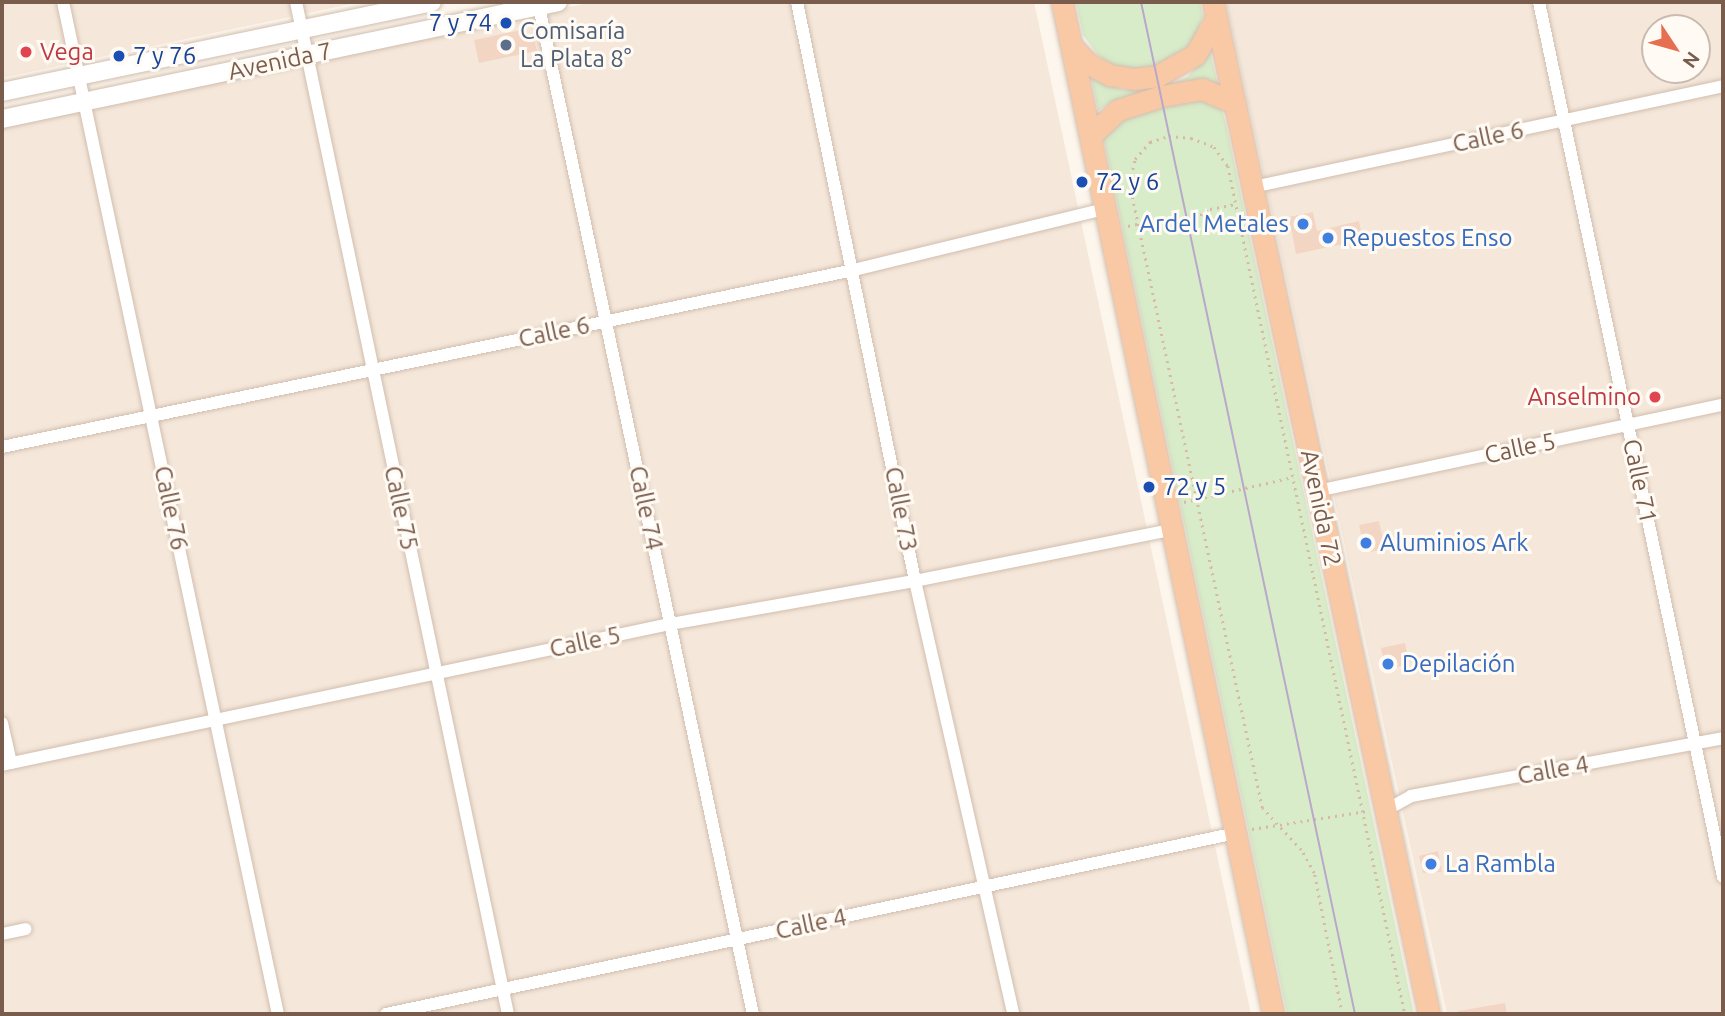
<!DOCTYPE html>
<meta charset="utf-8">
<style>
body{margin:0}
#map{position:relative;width:1725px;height:1016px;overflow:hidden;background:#fdf6ec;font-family:Ubuntu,sans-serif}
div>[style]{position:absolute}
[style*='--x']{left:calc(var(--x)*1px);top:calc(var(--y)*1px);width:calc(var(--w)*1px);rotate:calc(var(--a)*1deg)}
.residential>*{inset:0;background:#f5e8da}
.green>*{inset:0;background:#d8ecc9}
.building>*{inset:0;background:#f3d5c3}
.path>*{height:2.5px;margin-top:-1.25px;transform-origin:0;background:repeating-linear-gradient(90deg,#d9b8a5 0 2px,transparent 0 7px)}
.roads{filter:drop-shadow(0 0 2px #d1beb0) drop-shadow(0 0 2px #d1beb0)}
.minor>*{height:12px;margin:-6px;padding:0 6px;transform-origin:6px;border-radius:6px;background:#fff}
.secondary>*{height:18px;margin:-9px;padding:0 9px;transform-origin:9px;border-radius:9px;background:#fff}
.trunk>*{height:21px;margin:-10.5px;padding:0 10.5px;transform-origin:10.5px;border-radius:10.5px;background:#f9c8a4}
.tram>*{height:2px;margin:-1px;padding:0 1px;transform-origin:1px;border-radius:1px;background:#b9a8c9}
.dots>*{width:19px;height:19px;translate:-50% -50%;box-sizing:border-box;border:4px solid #fffaf3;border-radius:50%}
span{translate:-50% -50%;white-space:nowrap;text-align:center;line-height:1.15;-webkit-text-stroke:6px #fffaf3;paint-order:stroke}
.transit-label{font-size:24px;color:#164399}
.right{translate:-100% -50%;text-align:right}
.left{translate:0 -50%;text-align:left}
.service-label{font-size:24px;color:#4e5e75}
.health-label{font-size:24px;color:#be3a42}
.street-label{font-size:24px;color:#7a5c4d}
.shop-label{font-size:24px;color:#366cbe}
.frame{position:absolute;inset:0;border:4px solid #7a5c4d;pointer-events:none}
.north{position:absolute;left:1641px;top:14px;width:70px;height:70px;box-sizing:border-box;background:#fffaf3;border:2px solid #cabbb1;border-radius:50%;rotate:126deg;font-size:19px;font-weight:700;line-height:28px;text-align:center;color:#7a5c4d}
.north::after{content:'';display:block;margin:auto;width:24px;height:32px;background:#e76f51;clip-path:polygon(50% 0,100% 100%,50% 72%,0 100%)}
</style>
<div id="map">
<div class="residential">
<i style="clip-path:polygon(2px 2px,360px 2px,2px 78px)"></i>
<i style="clip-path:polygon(593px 2px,1034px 2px,1251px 1014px,2px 1014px,2px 127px)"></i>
<i style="clip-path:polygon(evenodd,1226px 2px,1723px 2px,1723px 1014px,1447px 1014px,1226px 2px,1655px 28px,1697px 28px,1697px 70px,1655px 70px,1655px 28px)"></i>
</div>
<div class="green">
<i style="clip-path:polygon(1076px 2px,1200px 2px,1203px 16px,1193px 44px,1147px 71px,1112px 66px,1097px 54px,1083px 35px)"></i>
<i style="clip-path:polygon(1210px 52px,1219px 89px,1111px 102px,1098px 111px,1091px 77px,1123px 90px,1169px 85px,1187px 77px)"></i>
<i style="clip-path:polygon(1200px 97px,1222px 110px,1226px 124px,1414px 1014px,1287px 1014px,1103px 136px,1118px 115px)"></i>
</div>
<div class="building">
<i style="clip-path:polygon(521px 30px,534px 38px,537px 51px,479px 63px,474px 40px)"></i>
<i style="clip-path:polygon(1313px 212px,1317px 231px,1359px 221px,1363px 240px,1296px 254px,1289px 217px)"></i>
<i style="clip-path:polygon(1379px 521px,1385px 549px,1365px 553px,1359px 525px)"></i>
<i style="clip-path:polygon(1405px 643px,1409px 664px,1386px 670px,1381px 648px)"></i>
<i style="clip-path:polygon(1438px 851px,1442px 872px,1423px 873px,1419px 856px)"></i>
<i style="clip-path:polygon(1505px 1003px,1507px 1014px,1459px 1014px,1458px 1011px)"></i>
</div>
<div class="path">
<i style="--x:1128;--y:226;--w:31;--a:-13"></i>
<i style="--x:1158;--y:219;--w:30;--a:6"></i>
<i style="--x:1188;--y:222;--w:26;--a:-31"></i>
<i style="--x:1210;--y:209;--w:25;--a:-11"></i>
<i style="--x:1184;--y:502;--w:112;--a:-12.9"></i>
<i style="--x:1252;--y:829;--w:116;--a:-8.9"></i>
<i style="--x:1342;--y:1014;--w:144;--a:-101.2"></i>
<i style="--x:1314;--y:873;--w:26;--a:-119"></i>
<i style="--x:1301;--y:850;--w:57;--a:-132.9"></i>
<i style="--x:1262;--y:808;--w:639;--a:-102.01"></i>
<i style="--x:1129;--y:183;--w:25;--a:-76"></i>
<i style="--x:1135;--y:159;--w:23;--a:-49"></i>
<i style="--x:1150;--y:142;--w:20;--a:-18"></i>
<i style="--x:1169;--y:136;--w:22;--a:5"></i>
<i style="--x:1191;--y:138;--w:25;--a:21"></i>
<i style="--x:1214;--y:147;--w:24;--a:54"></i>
<i style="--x:1228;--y:166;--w:866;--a:78.21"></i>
</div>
<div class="roads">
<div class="minor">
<i style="--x:63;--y:2;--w:1035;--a:78.01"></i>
<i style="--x:296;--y:2;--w:1034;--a:78.17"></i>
<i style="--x:538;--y:2;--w:1035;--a:78.01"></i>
<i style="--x:797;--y:2;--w:591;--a:78.48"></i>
<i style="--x:915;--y:581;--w:444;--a:77.2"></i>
<i style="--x:1539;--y:2;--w:894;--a:78.12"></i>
<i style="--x:1253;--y:187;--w:481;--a:-12.1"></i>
<i style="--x:2;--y:447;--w:870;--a:-11.74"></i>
<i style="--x:854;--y:270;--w:258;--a:-13.7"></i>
<i style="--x:1317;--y:491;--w:415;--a:-12"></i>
<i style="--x:2;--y:723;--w:41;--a:77.3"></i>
<i style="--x:2;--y:765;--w:683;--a:-11.92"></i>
<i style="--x:670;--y:624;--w:249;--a:-10"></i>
<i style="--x:915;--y:581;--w:260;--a:-11.3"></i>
<i style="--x:1386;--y:810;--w:29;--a:-29"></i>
<i style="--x:1411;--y:796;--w:317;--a:-10.5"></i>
<i style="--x:2;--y:934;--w:24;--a:-12"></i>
<i style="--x:386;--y:1014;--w:869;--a:-12.02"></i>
</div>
<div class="secondary">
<i style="--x:2;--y:92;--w:439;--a:-11.8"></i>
<i style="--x:2;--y:119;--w:568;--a:-11.88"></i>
</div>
<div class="trunk">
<i style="--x:1062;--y:2;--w:1034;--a:78.22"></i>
<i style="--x:1213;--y:2;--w:1035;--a:77.95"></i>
<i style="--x:1072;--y:47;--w:24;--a:45"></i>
<i style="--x:1089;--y:64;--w:24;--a:28"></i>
<i style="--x:1110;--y:75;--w:24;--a:9"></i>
<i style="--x:1134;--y:79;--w:23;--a:-7"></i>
<i style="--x:1157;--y:76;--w:43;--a:-28.9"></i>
<i style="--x:1195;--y:55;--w:43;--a:-60.4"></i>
<i style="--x:1090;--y:136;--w:38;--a:-43"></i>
<i style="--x:1118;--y:110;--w:46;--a:-17.7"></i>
<i style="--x:1162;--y:96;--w:41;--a:-9.9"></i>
<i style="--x:1202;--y:89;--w:36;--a:23"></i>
</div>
</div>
<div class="tram">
<i style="--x:1141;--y:2;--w:1034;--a:78.06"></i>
</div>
<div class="dots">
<i style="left:506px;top:23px;background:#1a4fb4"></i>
<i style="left:506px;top:45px;background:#5c6f8a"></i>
<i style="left:26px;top:52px;background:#e0444e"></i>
<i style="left:119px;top:56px;background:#1a4fb4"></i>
<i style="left:1082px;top:182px;background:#1a4fb4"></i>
<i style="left:1303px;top:224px;background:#3f7fe0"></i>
<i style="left:1328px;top:238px;background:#3f7fe0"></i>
<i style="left:1655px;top:397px;background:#e0444e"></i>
<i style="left:1149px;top:487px;background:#1a4fb4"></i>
<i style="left:1366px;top:543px;background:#3f7fe0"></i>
<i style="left:1388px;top:664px;background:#3f7fe0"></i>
<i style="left:1431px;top:864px;background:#3f7fe0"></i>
</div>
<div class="transit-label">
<span class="right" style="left:492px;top:23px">7 y 74</span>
<span class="left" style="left:133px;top:56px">7 y 76</span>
<span class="left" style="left:1096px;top:182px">72 y 6</span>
<span class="left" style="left:1163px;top:487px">72 y 5</span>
</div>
<div class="service-label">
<span class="left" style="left:520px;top:45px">Comisaría<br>La Plata 8°</span>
</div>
<div class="health-label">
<span class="left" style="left:40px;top:52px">Vega</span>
<span class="right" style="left:1641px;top:397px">Anselmino</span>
</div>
<div class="street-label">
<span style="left:280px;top:61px;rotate:-12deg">Avenida 7</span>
<span style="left:1488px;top:137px;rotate:-12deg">Calle 6</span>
<span style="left:554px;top:332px;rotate:-12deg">Calle 6</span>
<span style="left:1520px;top:448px;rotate:-12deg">Calle 5</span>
<span style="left:1640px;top:481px;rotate:78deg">Calle 71</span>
<span style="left:171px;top:508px;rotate:78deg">Calle 76</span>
<span style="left:401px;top:508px;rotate:78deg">Calle 75</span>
<span style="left:646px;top:508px;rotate:78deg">Calle 74</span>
<span style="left:1321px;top:508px;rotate:78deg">Avenida 72</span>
<span style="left:901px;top:509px;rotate:79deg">Calle 73</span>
<span style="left:585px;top:642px;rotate:-12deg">Calle 5</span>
<span style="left:1553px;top:770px;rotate:-10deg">Calle 4</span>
<span style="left:811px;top:924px;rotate:-12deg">Calle 4</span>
</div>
<div class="shop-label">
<span class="right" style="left:1289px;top:224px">Ardel Metales</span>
<span class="left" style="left:1342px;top:238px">Repuestos Enso</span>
<span class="left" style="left:1380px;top:543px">Aluminios Ark</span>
<span class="left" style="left:1402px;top:664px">Depilación</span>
<span class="left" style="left:1445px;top:864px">La Rambla</span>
</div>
<div class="frame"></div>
<div class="north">N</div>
</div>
